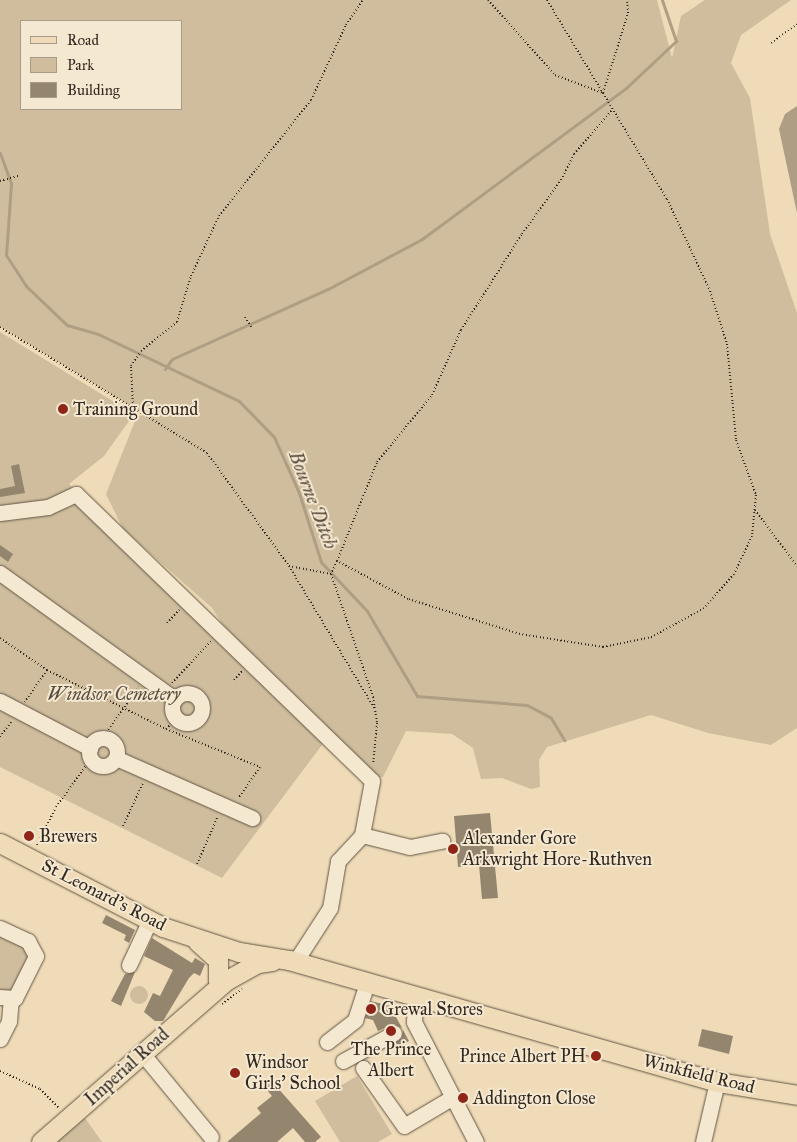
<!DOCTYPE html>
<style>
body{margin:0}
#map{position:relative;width:797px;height:1142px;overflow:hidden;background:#efdbb7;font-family:"IM FELL Great Primer",serif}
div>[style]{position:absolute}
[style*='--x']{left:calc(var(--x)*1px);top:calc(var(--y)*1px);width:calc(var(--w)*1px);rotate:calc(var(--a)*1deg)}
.green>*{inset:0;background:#cfbd9d}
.round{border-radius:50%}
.water>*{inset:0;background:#af9e83}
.stream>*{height:3px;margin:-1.5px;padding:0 1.5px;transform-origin:1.5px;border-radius:1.5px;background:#af9e83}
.building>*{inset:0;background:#94856e}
.path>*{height:2px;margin-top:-1px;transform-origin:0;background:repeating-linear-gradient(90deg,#32281f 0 1px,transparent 0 3.5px)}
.roads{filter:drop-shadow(0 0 1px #615545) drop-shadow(0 0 1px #615545)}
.minor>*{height:15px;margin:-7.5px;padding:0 7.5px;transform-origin:7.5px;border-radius:7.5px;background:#f5e8d0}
.minor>.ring{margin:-7.5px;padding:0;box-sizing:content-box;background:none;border:15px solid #f5e8d0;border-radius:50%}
.major>*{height:19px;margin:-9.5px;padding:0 9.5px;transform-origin:9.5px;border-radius:9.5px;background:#efdbb7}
.dots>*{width:14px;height:14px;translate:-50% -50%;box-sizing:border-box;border:2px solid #f5e8d0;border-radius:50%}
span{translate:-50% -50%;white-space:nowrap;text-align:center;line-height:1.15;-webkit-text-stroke:4px #f5e8d0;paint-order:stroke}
.poi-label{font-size:18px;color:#32281f}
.left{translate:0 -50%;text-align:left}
.right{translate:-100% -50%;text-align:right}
.park-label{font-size:18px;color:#594d3e;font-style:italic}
.street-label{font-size:18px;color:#32281f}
.water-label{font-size:19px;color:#584b3d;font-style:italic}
.legend{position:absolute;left:20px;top:20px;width:162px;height:90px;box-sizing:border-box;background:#f5e8d0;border:1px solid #a79b89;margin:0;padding:6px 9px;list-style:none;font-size:15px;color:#32281f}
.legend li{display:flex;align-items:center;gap:10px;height:25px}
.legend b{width:25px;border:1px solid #a79b89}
</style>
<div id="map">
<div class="green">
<i style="clip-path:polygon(evenodd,0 0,657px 0,672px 58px,681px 16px,705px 0,791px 0,741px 35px,731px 63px,750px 98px,770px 234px,797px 313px,797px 728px,771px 745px,708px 733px,651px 715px,547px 747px,539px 760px,540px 787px,531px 789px,502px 778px,481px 779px,473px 748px,452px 734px,406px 731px,383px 777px,373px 777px,223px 625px,212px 608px,123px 529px,106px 494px,137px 416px,145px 415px,0 326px,0 0,21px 21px,181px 21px,181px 109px,21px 109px,21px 21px)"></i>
<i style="clip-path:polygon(0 332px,134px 414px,104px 456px,69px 484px,325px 741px,222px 878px,0 767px)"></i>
<i style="clip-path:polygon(0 933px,32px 952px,14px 991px,0 992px)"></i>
<i class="round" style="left:130px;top:986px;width:18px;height:18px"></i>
<i style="clip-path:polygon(357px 1076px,392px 1134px,378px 1142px,340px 1142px,315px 1101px)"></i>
<i style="clip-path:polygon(85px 1118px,102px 1142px,56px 1142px)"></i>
</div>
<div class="water">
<i style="clip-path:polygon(797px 106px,797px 213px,779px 129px,785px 114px)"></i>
</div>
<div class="stream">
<i style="--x:0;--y:153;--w:33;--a:70"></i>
<i style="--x:11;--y:184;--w:71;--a:94"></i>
<i style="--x:6;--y:255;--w:37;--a:57"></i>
<i style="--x:26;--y:286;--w:57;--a:43.6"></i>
<i style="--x:67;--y:325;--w:32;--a:16"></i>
<i style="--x:98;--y:334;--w:156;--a:25.4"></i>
<i style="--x:239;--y:401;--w:50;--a:45.8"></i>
<i style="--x:274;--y:437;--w:61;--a:65.9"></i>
<i style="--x:299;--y:493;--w:72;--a:72.3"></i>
<i style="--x:321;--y:562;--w:67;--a:46.8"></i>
<i style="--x:367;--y:611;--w:99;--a:59.5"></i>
<i style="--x:417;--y:696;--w:110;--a:4.7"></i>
<i style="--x:527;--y:705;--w:27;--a:28"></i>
<i style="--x:551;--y:718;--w:26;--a:59"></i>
<i style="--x:165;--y:369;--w:12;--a:-55"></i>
<i style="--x:172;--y:359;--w:171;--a:-24.2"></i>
<i style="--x:328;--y:289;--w:106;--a:-28"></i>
<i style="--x:422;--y:239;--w:254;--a:-36.5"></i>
<i style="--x:626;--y:88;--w:69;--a:-43.2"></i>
<i style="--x:676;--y:41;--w:43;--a:-108.9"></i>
</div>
<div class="building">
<i style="clip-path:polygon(19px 464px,25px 493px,0 497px,0 489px,15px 486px,11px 466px)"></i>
<i style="clip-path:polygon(0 545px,13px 554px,8px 562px,0 556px)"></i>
<i style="clip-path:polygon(490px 813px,498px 898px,482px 899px,479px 865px,458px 867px,454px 816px)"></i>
<i style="clip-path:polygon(106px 915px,135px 930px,129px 943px,124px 940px,126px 935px,102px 923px)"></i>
<i style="clip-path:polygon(152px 938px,192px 963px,195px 958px,205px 964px,200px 976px,194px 973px,189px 978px,163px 1021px,155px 1021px,144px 1012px,153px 993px,160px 996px,173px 970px,144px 956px)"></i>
<i style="clip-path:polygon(135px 972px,121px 1006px,111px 1001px,125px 974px)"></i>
<i style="clip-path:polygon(371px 1001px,390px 1006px,402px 1028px,394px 1024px,378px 1031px,373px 1020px,365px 1018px)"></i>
<i style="clip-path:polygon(702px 1029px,733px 1036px,729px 1054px,698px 1046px)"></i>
<i style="clip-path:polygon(403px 1030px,409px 1041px,388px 1052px,386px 1048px,402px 1038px)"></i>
<i style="clip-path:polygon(269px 1078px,321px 1137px,315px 1142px,305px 1142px,293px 1128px,277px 1142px,227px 1142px,261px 1113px,257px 1108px,272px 1096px,262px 1084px)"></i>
</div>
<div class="path">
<i style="--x:488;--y:0;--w:101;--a:48.2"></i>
<i style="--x:555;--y:75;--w:51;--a:20.6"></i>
<i style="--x:603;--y:93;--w:84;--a:-72.6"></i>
<i style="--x:628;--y:13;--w:13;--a:-94"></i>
<i style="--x:547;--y:0;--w:232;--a:58.9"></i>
<i style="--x:667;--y:199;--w:102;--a:64.9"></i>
<i style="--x:710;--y:291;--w:56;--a:72.2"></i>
<i style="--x:727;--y:344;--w:96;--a:84.6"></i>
<i style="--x:736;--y:440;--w:59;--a:70"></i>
<i style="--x:756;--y:495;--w:41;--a:95.6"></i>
<i style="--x:752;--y:536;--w:42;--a:115.3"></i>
<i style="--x:734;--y:574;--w:45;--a:131.4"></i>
<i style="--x:704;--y:608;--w:60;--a:150.9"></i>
<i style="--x:652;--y:637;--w:50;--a:168.5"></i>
<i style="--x:603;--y:647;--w:84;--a:-171.1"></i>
<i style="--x:520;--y:634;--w:117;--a:-162.6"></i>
<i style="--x:408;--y:599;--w:81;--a:-151.8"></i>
<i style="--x:337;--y:561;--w:107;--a:-68"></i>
<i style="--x:377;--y:462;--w:87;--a:-50.6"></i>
<i style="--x:432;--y:395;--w:71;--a:-66"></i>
<i style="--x:461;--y:330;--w:114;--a:-57.6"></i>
<i style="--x:522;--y:234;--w:67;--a:-54.2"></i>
<i style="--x:561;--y:180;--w:29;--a:-63"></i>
<i style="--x:574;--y:154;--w:60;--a:-49.1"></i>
<i style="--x:771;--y:43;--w:32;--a:-36"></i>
<i style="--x:0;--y:181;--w:19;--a:-16"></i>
<i style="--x:245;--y:317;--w:12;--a:59"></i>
<i style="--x:0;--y:327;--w:242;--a:31.3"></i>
<i style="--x:207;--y:453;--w:140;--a:54"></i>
<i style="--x:289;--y:566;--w:167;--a:59"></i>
<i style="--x:133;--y:406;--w:40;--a:-92.9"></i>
<i style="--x:131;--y:366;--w:18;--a:-56"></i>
<i style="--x:141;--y:351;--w:46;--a:-38.9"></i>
<i style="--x:177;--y:322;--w:48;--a:-73.1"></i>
<i style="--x:191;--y:276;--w:66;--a:-65"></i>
<i style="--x:219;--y:216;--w:148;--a:-51.6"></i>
<i style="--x:311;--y:100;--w:83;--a:-65"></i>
<i style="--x:346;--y:25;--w:30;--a:-56"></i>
<i style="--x:755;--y:510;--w:70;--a:53.1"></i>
<i style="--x:337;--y:561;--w:14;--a:115"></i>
<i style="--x:331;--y:574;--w:130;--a:71.1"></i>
<i style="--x:373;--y:697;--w:26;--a:81"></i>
<i style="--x:377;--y:723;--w:42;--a:95.4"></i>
<i style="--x:289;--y:566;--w:43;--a:10.8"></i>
<i style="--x:167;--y:623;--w:18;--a:-47"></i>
<i style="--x:0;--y:638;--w:57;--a:34.2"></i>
<i style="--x:47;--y:670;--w:39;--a:125"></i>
<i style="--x:47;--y:670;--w:133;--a:26.4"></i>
<i style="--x:166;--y:729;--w:16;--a:-45"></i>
<i style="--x:234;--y:680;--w:12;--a:-48"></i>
<i style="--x:172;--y:683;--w:57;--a:-47.1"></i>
<i style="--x:166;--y:729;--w:101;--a:22"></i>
<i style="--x:260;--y:767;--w:38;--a:125"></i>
<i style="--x:0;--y:737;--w:19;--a:-54"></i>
<i style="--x:102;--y:738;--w:63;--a:-54"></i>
<i style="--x:123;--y:826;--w:47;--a:-65.1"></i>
<i style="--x:37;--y:845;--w:42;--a:-63.4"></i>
<i style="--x:56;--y:807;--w:58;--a:-54.1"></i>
<i style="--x:197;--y:864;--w:52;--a:-66.4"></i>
<i style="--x:222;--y:1004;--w:25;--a:-37"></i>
<i style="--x:0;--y:1071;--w:44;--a:24.2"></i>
<i style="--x:40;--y:1089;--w:27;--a:45"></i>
</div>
<div class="roads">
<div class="minor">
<i style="--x:0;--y:513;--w:48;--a:-7.1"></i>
<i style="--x:48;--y:507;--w:31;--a:-25"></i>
<i style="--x:76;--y:494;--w:412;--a:44.1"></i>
<i style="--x:372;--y:781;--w:55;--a:100.5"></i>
<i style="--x:0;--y:573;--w:212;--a:35.8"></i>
<i class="ring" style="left:172px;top:693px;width:15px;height:15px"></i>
<i style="--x:0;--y:701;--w:102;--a:27.6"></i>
<i class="ring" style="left:89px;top:738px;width:13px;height:13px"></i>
<i style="--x:116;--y:758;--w:149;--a:23.8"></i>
<i style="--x:0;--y:928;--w:31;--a:25"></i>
<i style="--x:28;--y:941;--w:17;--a:62"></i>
<i style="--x:36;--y:956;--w:47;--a:116.6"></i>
<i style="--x:15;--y:998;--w:15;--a:-176"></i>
<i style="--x:295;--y:962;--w:64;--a:-57.1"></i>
<i style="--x:330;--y:908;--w:48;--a:-80.3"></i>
<i style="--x:338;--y:861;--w:35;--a:-47"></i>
<i style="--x:362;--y:835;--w:49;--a:14"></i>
<i style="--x:410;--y:847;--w:33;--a:-11"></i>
<i style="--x:129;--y:965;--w:50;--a:-65"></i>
<i style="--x:415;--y:995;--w:27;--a:92"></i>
<i style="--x:414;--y:1022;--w:135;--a:62.7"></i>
<i style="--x:0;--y:1039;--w:20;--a:-63"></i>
<i style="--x:9;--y:1021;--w:22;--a:-85"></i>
<i style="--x:327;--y:1042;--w:36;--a:-38"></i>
<i style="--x:355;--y:1020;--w:40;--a:-72"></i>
<i style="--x:141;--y:1052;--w:110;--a:50.5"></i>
<i style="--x:343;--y:1061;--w:58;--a:-28.8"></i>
<i style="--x:363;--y:1068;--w:71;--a:54.7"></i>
<i style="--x:404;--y:1126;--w:57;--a:-30.6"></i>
<i style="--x:703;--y:1142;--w:62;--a:-76.9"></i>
</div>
<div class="major">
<i style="--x:0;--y:843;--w:183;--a:27.3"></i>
<i style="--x:163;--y:927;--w:80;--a:18.2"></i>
<i style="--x:239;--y:952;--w:51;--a:9.1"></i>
<i style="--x:289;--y:960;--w:445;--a:15.9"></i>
<i style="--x:717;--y:1082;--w:81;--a:9.2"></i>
<i style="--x:198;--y:942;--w:27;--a:42"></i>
<i style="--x:218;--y:960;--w:21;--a:90"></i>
<i style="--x:41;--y:1142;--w:247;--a:-41.1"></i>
<i style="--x:227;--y:980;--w:35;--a:-29"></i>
<i style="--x:258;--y:963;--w:14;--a:-8"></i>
</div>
</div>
<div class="dots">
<i style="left:63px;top:409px;background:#8f2418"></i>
<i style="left:29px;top:836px;background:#8f2418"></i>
<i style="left:453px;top:849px;background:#8f2418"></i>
<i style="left:371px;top:1009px;background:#8f2418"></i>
<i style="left:391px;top:1031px;background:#8f2418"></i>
<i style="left:596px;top:1056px;background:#8f2418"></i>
<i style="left:235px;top:1073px;background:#8f2418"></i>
<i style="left:463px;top:1098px;background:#8f2418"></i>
</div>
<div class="poi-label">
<span class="left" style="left:73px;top:409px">Training Ground</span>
<span class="left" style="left:39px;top:836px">Brewers</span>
<span class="left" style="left:463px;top:849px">Alexander Gore<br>Arkwright Hore-Ruthven</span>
<span class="left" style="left:381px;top:1009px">Grewal Stores</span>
<span style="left:391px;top:1060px">The Prince<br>Albert</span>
<span class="right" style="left:586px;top:1056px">Prince Albert PH</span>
<span class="left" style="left:245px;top:1073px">Windsor<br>Girls' School</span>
<span class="left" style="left:473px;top:1098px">Addington Close</span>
</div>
<div class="park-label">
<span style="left:114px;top:694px">Windsor Cemetery</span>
</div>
<div class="street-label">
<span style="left:104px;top:895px;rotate:27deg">St Leonard's Road</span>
<span style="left:127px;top:1067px;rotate:-42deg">Imperial Road</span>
<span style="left:699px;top:1074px;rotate:14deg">Winkfield Road</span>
</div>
<div class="water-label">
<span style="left:313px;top:500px;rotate:69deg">Bourne Ditch</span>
</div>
<ul class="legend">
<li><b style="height:6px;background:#efdbb7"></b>Road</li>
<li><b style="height:14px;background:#cfbd9d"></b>Park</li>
<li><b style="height:14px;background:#94856e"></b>Building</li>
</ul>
</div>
